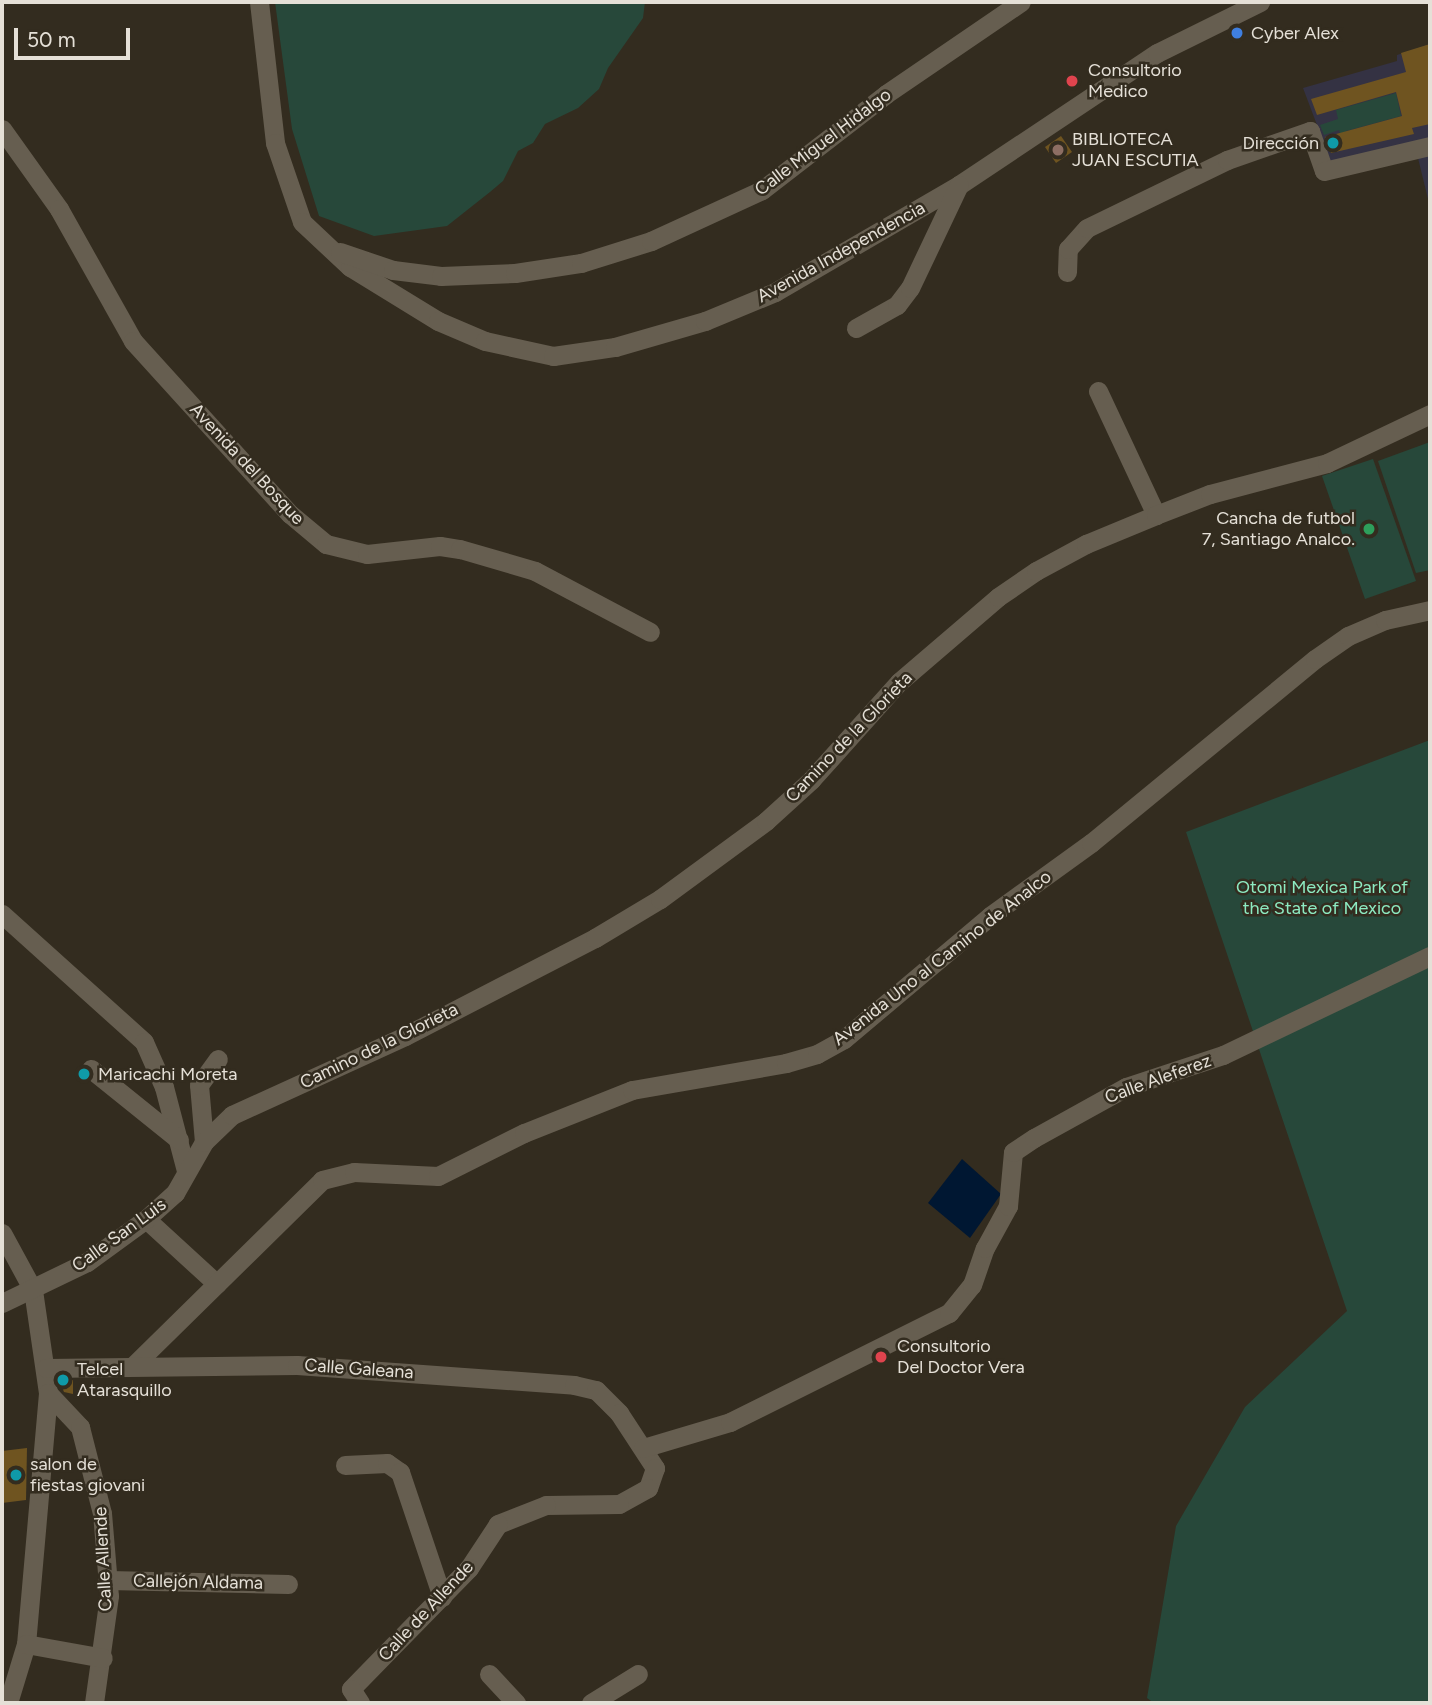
<!DOCTYPE html>
<meta charset="utf-8">
<style>
body{margin:0}
#map{position:relative;width:1432px;height:1705px;overflow:hidden;background:#332c1f;font-family:Figtree,sans-serif}
div>[style]{position:absolute}
[style*='--x']{left:calc(var(--x)*1px);top:calc(var(--y)*1px);width:calc(var(--w)*1px);rotate:calc(var(--a)*1deg)}
.education>*{inset:0;background:#343243}
.green>*{inset:0;background:#27483a}
.water>*{inset:0;background:#001732}
.building>*{inset:0;background:#6f5420}
.minor>*{height:19px;margin:-9.5px;padding:0 9.5px;transform-origin:9.5px;border-radius:9.5px;background:#665e50}
.dots>*{width:19px;height:19px;translate:-50% -50%;box-sizing:border-box;border:4px solid #332c1f;border-radius:50%}
span{translate:-50% -50%;white-space:nowrap;text-align:center;line-height:1.15;-webkit-text-stroke:5px #332c1f;paint-order:stroke}
.poi-label{font-size:18px;color:#e5e0d7}
.left{translate:0 -50%;text-align:left}
.right{translate:-100% -50%;text-align:right}
.street-label{font-size:18px;color:#e5e0d7}
.park-label{font-size:18px;color:#8debc2}
.frame{position:absolute;inset:0;border:4px solid #e5e0d7;pointer-events:none}
.scale{position:absolute;left:14px;top:28px;width:116px;height:32px;box-sizing:border-box;border:4px solid #e5e0d7;border-top:0;padding-left:9px;font-size:21px;line-height:24px;white-space:nowrap;color:#e5e0d7;-webkit-text-stroke:5px #332c1f;paint-order:stroke}
</style>
<div id="map">
<div class="education">
<i style="clip-path:polygon(1430px 44px,1430px 139px,1331px 162px,1303px 88px,1397px 61px,1397px 55px)"></i>
<i style="clip-path:polygon(1430px 151px,1430px 199px,1428px 199px,1417px 154px)"></i>
</div>
<div class="green">
<i style="clip-path:polygon(275px 2px,645px 2px,643px 18px,608px 68px,599px 89px,578px 108px,545px 124px,533px 143px,518px 151px,503px 181px,490px 192px,447px 226px,374px 236px,319px 216px,292px 129px)"></i>
<i style="clip-path:polygon(1396px 93px,1401px 116px,1346px 131px,1346px 134px,1341px 136px,1339px 130px,1324px 135px,1320px 125px,1338px 119px,1336px 110px)"></i>
<i style="clip-path:polygon(1430px 442px,1430px 570px,1416px 573px,1378px 461px)"></i>
<i style="clip-path:polygon(1373px 459px,1416px 581px,1365px 599px,1322px 476px)"></i>
<i style="clip-path:polygon(1430px 740px,1430px 1703px,1154px 1703px,1147px 1698px,1176px 1526px,1245px 1407px,1347px 1311px,1186px 832px)"></i>
</div>
<div class="water">
<i style="clip-path:polygon(962px 1159px,1001px 1194px,970px 1238px,928px 1203px)"></i>
</div>
<div class="building">
<i style="clip-path:polygon(1430px 44px,1430px 124px,1412px 128px,1414px 134px,1331px 153px,1325px 137px,1402px 116px,1396px 92px,1317px 115px,1311px 99px,1406px 72px,1401px 53px)"></i>
<i style="clip-path:polygon(1061px 136px,1072px 152px,1056px 163px,1045px 147px)"></i>
<i style="clip-path:polygon(59px 1380px,73px 1380px,73px 1394px,64px 1392px)"></i>
<i style="clip-path:polygon(27px 1448px,26px 1500px,2px 1503px,2px 1451px)"></i>
</div>
<div class="minor">
<i style="--x:259;--y:2;--w:142;--a:83.5"></i>
<i style="--x:275;--y:143;--w:83;--a:71.1"></i>
<i style="--x:302;--y:222;--w:66;--a:43.2"></i>
<i style="--x:350;--y:267;--w:103;--a:31.5"></i>
<i style="--x:438;--y:321;--w:51;--a:23.1"></i>
<i style="--x:485;--y:341;--w:70;--a:12.4"></i>
<i style="--x:553;--y:356;--w:63;--a:-8.3"></i>
<i style="--x:615;--y:347;--w:94;--a:-16.1"></i>
<i style="--x:705;--y:321;--w:76;--a:-22.5"></i>
<i style="--x:775;--y:292;--w:213;--a:-30.2"></i>
<i style="--x:959;--y:185;--w:238;--a:-33.7"></i>
<i style="--x:1157;--y:53;--w:115;--a:-26.3"></i>
<i style="--x:2;--y:129;--w:98;--a:54.5"></i>
<i style="--x:59;--y:209;--w:151;--a:60.7"></i>
<i style="--x:133;--y:341;--w:234;--a:47.8"></i>
<i style="--x:290;--y:514;--w:47;--a:39.8"></i>
<i style="--x:326;--y:544;--w:42;--a:13.7"></i>
<i style="--x:367;--y:554;--w:73;--a:-6.3"></i>
<i style="--x:440;--y:546;--w:20;--a:9"></i>
<i style="--x:460;--y:549;--w:78;--a:16.3"></i>
<i style="--x:535;--y:571;--w:130;--a:27.9"></i>
<i style="--x:340;--y:252;--w:56;--a:18.8"></i>
<i style="--x:393;--y:270;--w:48;--a:7.1"></i>
<i style="--x:441;--y:276;--w:74;--a:-2.3"></i>
<i style="--x:515;--y:273;--w:67;--a:-8.6"></i>
<i style="--x:581;--y:263;--w:73;--a:-17.4"></i>
<i style="--x:651;--y:241;--w:122;--a:-24.7"></i>
<i style="--x:762;--y:190;--w:157;--a:-37.7"></i>
<i style="--x:886;--y:94;--w:163;--a:-34.3"></i>
<i style="--x:1067;--y:272;--w:23;--a:-88"></i>
<i style="--x:1068;--y:249;--w:28;--a:-48"></i>
<i style="--x:1087;--y:228;--w:156;--a:-25.9"></i>
<i style="--x:1227;--y:160;--w:88;--a:-19.3"></i>
<i style="--x:1310;--y:131;--w:42;--a:70.7"></i>
<i style="--x:1324;--y:171;--w:109;--a:-13.3"></i>
<i style="--x:856;--y:328;--w:47;--a:-29.3"></i>
<i style="--x:897;--y:305;--w:21;--a:-53"></i>
<i style="--x:910;--y:288;--w:114;--a:-64.6"></i>
<i style="--x:1098;--y:391;--w:137;--a:64.9"></i>
<i style="--x:2;--y:914;--w:191;--a:42"></i>
<i style="--x:144;--y:1042;--w:49;--a:66"></i>
<i style="--x:164;--y:1087;--w:87;--a:75.3"></i>
<i style="--x:91;--y:1069;--w:113;--a:38.9"></i>
<i style="--x:204;--y:1142;--w:57;--a:-95"></i>
<i style="--x:199;--y:1085;--w:32;--a:-54"></i>
<i style="--x:146;--y:1219;--w:96;--a:42.5"></i>
<i style="--x:2;--y:1233;--w:65;--a:61.5"></i>
<i style="--x:33;--y:1290;--w:104;--a:81.7"></i>
<i style="--x:48;--y:1393;--w:252;--a:95"></i>
<i style="--x:26;--y:1644;--w:62;--a:107"></i>
<i style="--x:2;--y:1303;--w:94;--a:-25.8"></i>
<i style="--x:87;--y:1262;--w:73;--a:-36.1"></i>
<i style="--x:146;--y:1219;--w:39;--a:-42"></i>
<i style="--x:175;--y:1193;--w:59;--a:-60.4"></i>
<i style="--x:204;--y:1142;--w:39;--a:-44"></i>
<i style="--x:232;--y:1115;--w:190;--a:-24.5"></i>
<i style="--x:405;--y:1036;--w:214;--a:-27.3"></i>
<i style="--x:595;--y:938;--w:76;--a:-31"></i>
<i style="--x:660;--y:899;--w:132;--a:-36.3"></i>
<i style="--x:766;--y:821;--w:61;--a:-42.3"></i>
<i style="--x:811;--y:780;--w:132;--a:-48.1"></i>
<i style="--x:899;--y:682;--w:130;--a:-40.6"></i>
<i style="--x:998;--y:597;--w:46;--a:-34.4"></i>
<i style="--x:1036;--y:571;--w:57;--a:-28.4"></i>
<i style="--x:1086;--y:544;--w:76;--a:-22.5"></i>
<i style="--x:1156;--y:515;--w:58;--a:-21.3"></i>
<i style="--x:1210;--y:494;--w:121;--a:-14.8"></i>
<i style="--x:1327;--y:463;--w:114;--a:-25.4"></i>
<i style="--x:133;--y:1366;--w:265;--a:-44.5"></i>
<i style="--x:322;--y:1180;--w:33;--a:-14"></i>
<i style="--x:354;--y:1172;--w:84;--a:2.7"></i>
<i style="--x:438;--y:1176;--w:96;--a:-26.6"></i>
<i style="--x:524;--y:1133;--w:116;--a:-21.7"></i>
<i style="--x:632;--y:1090;--w:156;--a:-9.9"></i>
<i style="--x:786;--y:1063;--w:32;--a:-16"></i>
<i style="--x:817;--y:1054;--w:31;--a:-29"></i>
<i style="--x:844;--y:1039;--w:191;--a:-40.1"></i>
<i style="--x:990;--y:916;--w:125;--a:-35.9"></i>
<i style="--x:1091;--y:843;--w:290;--a:-39.4"></i>
<i style="--x:1315;--y:659;--w:40;--a:-34.9"></i>
<i style="--x:1348;--y:636;--w:40;--a:-23.4"></i>
<i style="--x:1385;--y:620;--w:46;--a:-12.5"></i>
<i style="--x:46;--y:1368;--w:251;--a:-0.7"></i>
<i style="--x:297;--y:1365;--w:278;--a:4.1"></i>
<i style="--x:574;--y:1385;--w:23;--a:13"></i>
<i style="--x:596;--y:1390;--w:33;--a:45"></i>
<i style="--x:619;--y:1413;--w:66;--a:56.8"></i>
<i style="--x:655;--y:1468;--w:21;--a:109"></i>
<i style="--x:648;--y:1488;--w:33;--a:151"></i>
<i style="--x:619;--y:1504;--w:73;--a:179.2"></i>
<i style="--x:546;--y:1505;--w:52;--a:158.4"></i>
<i style="--x:498;--y:1524;--w:53;--a:123.4"></i>
<i style="--x:469;--y:1568;--w:169;--a:134.3"></i>
<i style="--x:351;--y:1689;--w:17;--a:57"></i>
<i style="--x:48;--y:1393;--w:47;--a:46.7"></i>
<i style="--x:80;--y:1427;--w:89;--a:75.7"></i>
<i style="--x:102;--y:1513;--w:83;--a:85.2"></i>
<i style="--x:109;--y:1596;--w:108;--a:98"></i>
<i style="--x:643;--y:1448;--w:91;--a:-16.6"></i>
<i style="--x:730;--y:1422;--w:245;--a:-26.5"></i>
<i style="--x:949;--y:1313;--w:36;--a:-51"></i>
<i style="--x:972;--y:1285;--w:39;--a:-71"></i>
<i style="--x:985;--y:1248;--w:48;--a:-61.3"></i>
<i style="--x:1008;--y:1206;--w:54;--a:-84.7"></i>
<i style="--x:1013;--y:1152;--w:25;--a:-34"></i>
<i style="--x:1034;--y:1138;--w:105;--a:-29"></i>
<i style="--x:1126;--y:1087;--w:102;--a:-18.3"></i>
<i style="--x:1223;--y:1055;--w:229;--a:-25.6"></i>
<i style="--x:345;--y:1465;--w:42;--a:-2.7"></i>
<i style="--x:387;--y:1463;--w:16;--a:35"></i>
<i style="--x:400;--y:1472;--w:132;--a:71.4"></i>
<i style="--x:108;--y:1580;--w:180;--a:1.3"></i>
<i style="--x:26;--y:1644;--w:78;--a:10.3"></i>
<i style="--x:489;--y:1674;--w:40;--a:47"></i>
<i style="--x:591;--y:1703;--w:55;--a:-31.7"></i>
</div>
<div class="dots">
<i style="left:1237px;top:33px;background:#3f7fe0"></i>
<i style="left:1072px;top:81px;background:#e0444e"></i>
<i style="left:1333px;top:143px;background:#0f9aa8"></i>
<i style="left:1058px;top:150px;background:#8d6e63"></i>
<i style="left:1369px;top:529px;background:#2e9e5b"></i>
<i style="left:84px;top:1074px;background:#0f9aa8"></i>
<i style="left:881px;top:1357px;background:#e0444e"></i>
<i style="left:63px;top:1380px;background:#0f9aa8"></i>
<i style="left:16px;top:1475px;background:#0f9aa8"></i>
</div>
<div class="poi-label">
<span class="left" style="left:1251px;top:33px">Cyber Alex</span>
<span class="left" style="left:1088px;top:81px">Consultorio<br>Medico</span>
<span class="left" style="left:1072px;top:150px">BIBLIOTECA<br>JUAN ESCUTIA</span>
<span class="right" style="left:1319px;top:143px">Dirección</span>
<span class="right" style="left:1355px;top:529px">Cancha de futbol<br>7, Santiago Analco.</span>
<span class="left" style="left:98px;top:1074px">Maricachi Moreta</span>
<span class="left" style="left:897px;top:1357px">Consultorio<br>Del Doctor Vera</span>
<span class="left" style="left:77px;top:1380px">Telcel<br>Atarasquillo</span>
<span class="left" style="left:30px;top:1475px">salon de<br>fiestas giovani</span>
</div>
<div class="street-label">
<span style="left:823px;top:142px;rotate:-37deg">Calle Miguel Hidalgo</span>
<span style="left:841px;top:252px;rotate:-29deg">Avenida Independencia</span>
<span style="left:247px;top:464px;rotate:47deg">Avenida del Bosque</span>
<span style="left:849px;top:737px;rotate:-46deg">Camino de la Glorieta</span>
<span style="left:942px;top:958px;rotate:-38deg">Avenida Uno al Camino de Analco</span>
<span style="left:379px;top:1046px;rotate:-26deg">Camino de la Glorieta</span>
<span style="left:1158px;top:1079px;rotate:-20deg">Calle Aleferez</span>
<span style="left:119px;top:1235px;rotate:-36deg">Calle San Luis</span>
<span style="left:359px;top:1369px;rotate:4deg">Calle Galeana</span>
<span style="left:103px;top:1559px;rotate:-93deg">Calle Allende</span>
<span style="left:198px;top:1582px;rotate:1deg">Callejón Aldama</span>
<span style="left:426px;top:1611px;rotate:-47deg">Calle de Allende</span>
</div>
<div class="park-label">
<span style="left:1322px;top:898px">Otomi Mexica Park of<br>the State of Mexico</span>
</div>
<div class="frame"></div>
<div class="scale">50 m</div>
</div>
